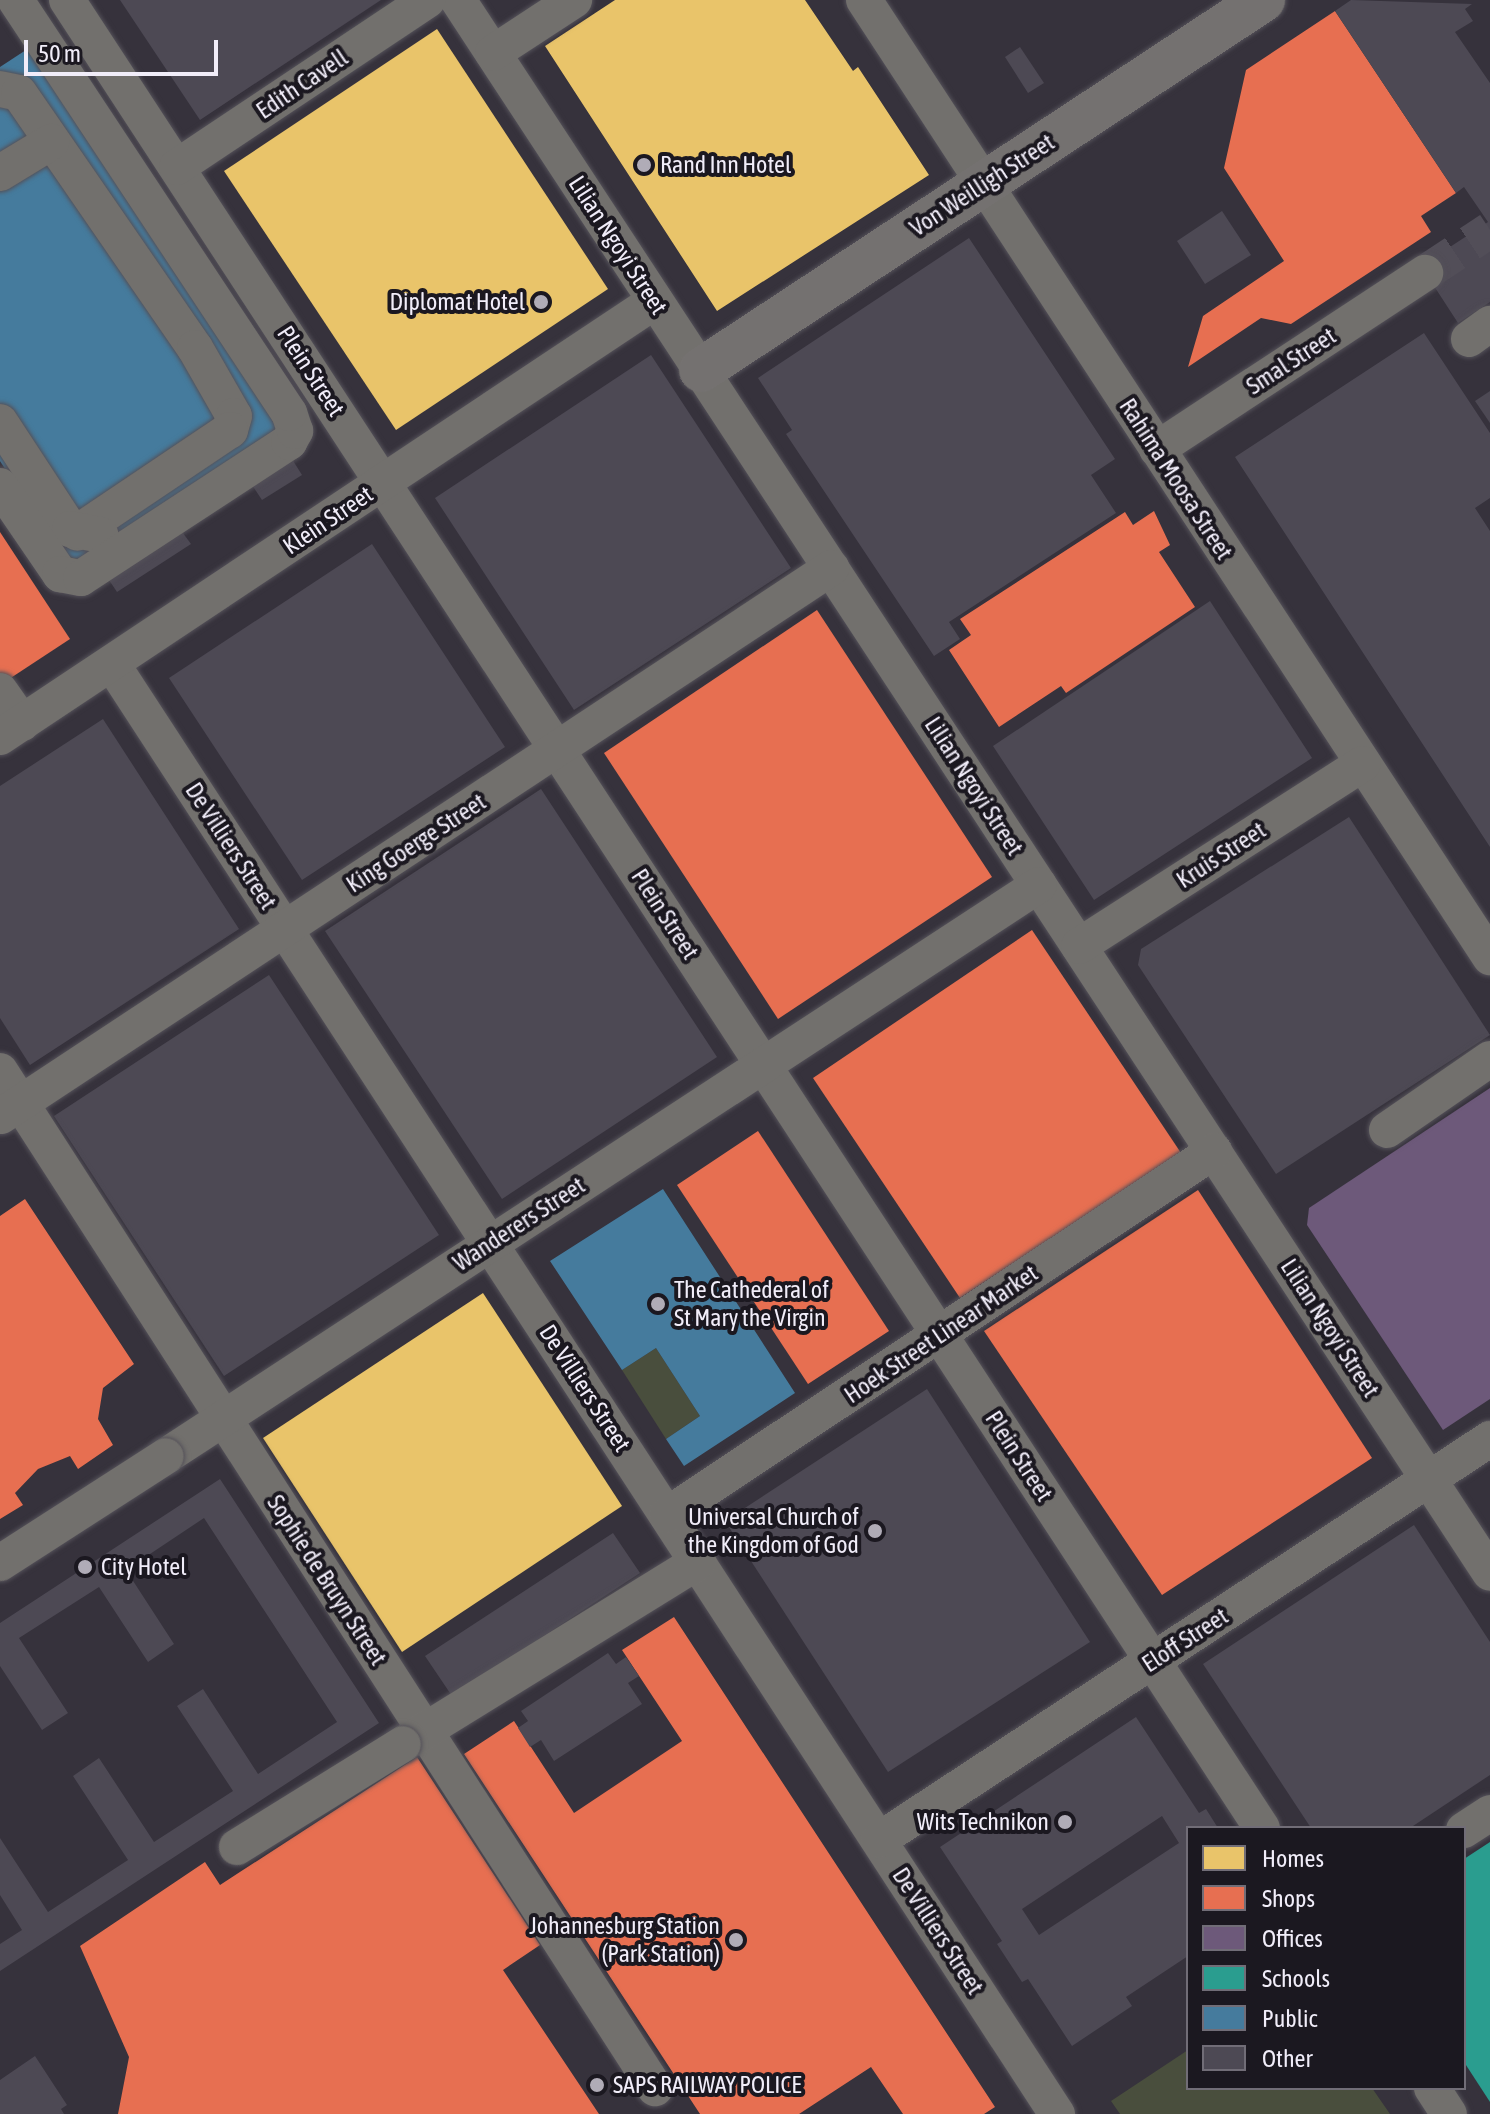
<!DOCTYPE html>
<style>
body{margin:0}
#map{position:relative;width:1490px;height:2114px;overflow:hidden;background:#36323c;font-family:"Asap Condensed",sans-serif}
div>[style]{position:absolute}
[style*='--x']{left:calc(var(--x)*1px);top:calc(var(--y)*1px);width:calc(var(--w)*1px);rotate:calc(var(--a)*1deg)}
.green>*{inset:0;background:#494e3d}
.homes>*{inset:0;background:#e9c46a}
.shops>*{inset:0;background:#e76f51}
.offices>*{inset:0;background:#6d597a}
.schools>*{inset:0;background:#2a9d8f}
.public>*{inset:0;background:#457b9d}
.building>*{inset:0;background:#4d4954}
.minor-tunnel>*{height:36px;margin-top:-18px;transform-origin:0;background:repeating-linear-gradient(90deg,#524e58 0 36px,transparent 0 54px)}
.roads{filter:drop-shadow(0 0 2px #545159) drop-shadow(0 0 2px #545159)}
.minor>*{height:36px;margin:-18px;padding:0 18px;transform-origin:18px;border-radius:18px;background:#72706d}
.major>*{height:44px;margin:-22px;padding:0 22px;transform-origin:22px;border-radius:22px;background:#747170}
.bridges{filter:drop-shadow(0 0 2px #545159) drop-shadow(0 0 2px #545159)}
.minor-bridge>*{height:36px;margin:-18px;padding:0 18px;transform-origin:18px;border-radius:18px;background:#72706d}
.dots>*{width:22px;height:22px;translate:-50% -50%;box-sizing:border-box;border:4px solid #1b1820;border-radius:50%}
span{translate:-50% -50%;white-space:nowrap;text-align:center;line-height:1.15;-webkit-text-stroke:8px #1b1820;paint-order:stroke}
.street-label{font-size:24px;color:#f1edf9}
.poi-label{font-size:24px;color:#f1edf9}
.left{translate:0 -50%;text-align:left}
.right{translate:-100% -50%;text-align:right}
.legend{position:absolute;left:1186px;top:1826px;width:280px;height:264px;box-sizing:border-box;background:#1b1820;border:2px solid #716d77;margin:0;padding:10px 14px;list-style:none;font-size:24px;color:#f1edf9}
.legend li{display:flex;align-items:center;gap:16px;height:40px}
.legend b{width:40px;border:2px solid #716d77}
.scale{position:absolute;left:24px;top:40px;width:194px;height:36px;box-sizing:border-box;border:4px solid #f1edf9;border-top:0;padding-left:10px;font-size:24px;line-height:28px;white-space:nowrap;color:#f1edf9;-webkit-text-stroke:6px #1b1820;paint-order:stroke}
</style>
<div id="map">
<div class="green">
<i style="clip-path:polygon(656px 1348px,700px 1416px,666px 1439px,622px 1370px)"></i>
<i style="clip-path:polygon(1188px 2050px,1188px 2088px,1372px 2088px,1390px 2114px,1120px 2114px,1111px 2101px)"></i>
</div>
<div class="homes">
<i style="clip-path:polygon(615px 0,805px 0,853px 71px,858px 67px,929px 175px,717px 311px,545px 46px)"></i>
<i style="clip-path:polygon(437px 29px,608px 289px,396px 430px,224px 171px)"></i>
<i style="clip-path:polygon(483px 1293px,622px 1506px,402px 1652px,263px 1438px)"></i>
</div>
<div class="shops">
<i style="clip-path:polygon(1335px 11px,1456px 193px,1421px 216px,1431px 232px,1291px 324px,1261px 318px,1188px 367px,1203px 316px,1284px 261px,1224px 168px,1246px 70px)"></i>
<i style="clip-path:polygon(1154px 511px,1170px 545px,1159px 552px,1195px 607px,1066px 693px,1061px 686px,999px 727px,949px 650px,971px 635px,960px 619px,1125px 512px,1133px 525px)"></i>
<i style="clip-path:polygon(0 532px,70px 639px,0 685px)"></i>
<i style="clip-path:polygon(817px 610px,992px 877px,778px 1019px,604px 753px)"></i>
<i style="clip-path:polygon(1032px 930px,1181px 1153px,960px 1298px,813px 1078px)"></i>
<i style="clip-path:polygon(758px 1131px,889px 1331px,808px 1384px,677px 1185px)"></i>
<i style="clip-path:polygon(1198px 1190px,1372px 1458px,1162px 1595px,984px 1331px)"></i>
<i style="clip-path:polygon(25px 1199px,134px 1364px,103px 1388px,98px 1419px,113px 1445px,78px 1469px,70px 1456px,38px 1469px,15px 1493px,23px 1505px,0 1519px,0 1216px)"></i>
<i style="clip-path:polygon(674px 1617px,995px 2107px,984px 2114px,903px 2114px,871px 2067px,799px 2114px,700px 2114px,464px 1754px,514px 1721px,574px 1813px,682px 1741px,622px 1650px)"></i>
<i style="clip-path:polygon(417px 1757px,540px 1945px,503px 1970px,599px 2114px,118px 2114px,129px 2057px,80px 1946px,205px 1862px,220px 1885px)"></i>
</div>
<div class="offices">
<i style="clip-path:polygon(1490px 1088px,1490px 1399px,1443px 1430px,1307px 1225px,1309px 1208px)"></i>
</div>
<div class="schools">
<i style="clip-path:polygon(1490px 1842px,1490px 2102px,1464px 2062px,1464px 1859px)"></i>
</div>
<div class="public">
<i style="clip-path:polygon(29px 48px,280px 431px,84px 560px,62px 556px,0 461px,0 67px)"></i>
<i style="clip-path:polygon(663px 1189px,795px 1393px,684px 1466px,666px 1439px,700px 1416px,656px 1348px,622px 1370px,550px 1261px)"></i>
</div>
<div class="building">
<i style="clip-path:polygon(120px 0,381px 0,200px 120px)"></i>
<i style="clip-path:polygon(1351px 0,1472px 4px,1465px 9px,1473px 21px,1455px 32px,1490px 83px,1490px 302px,1458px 323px,1421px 266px,1488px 222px,1464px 187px,1456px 193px,1335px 11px)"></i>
<i style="clip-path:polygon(1020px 47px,1044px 83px,1028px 93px,1005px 57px)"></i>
<i style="clip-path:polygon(1222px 211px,1251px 255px,1205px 284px,1177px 241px)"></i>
<i style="clip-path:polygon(969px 238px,1115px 459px,1091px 475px,1116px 513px,949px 622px,960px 639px,934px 656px,786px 434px,792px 430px,758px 378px)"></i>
<i style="clip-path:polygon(1424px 333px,1490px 433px,1490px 498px,1475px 508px,1490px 531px,1490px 847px,1235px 457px)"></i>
<i style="clip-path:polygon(651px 355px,791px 568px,574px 710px,435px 498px)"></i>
<i style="clip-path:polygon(1490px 391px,1490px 423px,1475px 401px)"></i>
<i style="clip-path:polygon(292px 459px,302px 475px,262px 500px,252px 485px)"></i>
<i style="clip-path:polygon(180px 529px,191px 544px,117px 592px,107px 577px)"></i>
<i style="clip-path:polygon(372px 544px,505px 747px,302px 880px,169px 678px)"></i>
<i style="clip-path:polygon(1210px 601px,1312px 758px,1094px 900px,993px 746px)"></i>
<i style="clip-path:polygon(103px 719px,239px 929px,30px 1065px,0 1018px,0 786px)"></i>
<i style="clip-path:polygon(541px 789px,717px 1057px,502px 1199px,325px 931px)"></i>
<i style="clip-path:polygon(1349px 817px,1490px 1035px,1276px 1174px,1138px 965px,1141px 949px)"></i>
<i style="clip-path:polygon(269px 975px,439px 1235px,224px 1376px,54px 1116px)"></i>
<i style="clip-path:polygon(927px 1389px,1090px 1642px,888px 1772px,725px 1521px)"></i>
<i style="clip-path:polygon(220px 1479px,379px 1723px,0 1971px,0 1944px,22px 1930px,0 1895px,0 1838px,48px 1912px,128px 1860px,73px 1776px,99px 1758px,154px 1842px,233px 1791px,177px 1706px,203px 1689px,258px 1774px,337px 1722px,204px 1518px,126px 1570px,174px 1644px,148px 1662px,99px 1587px,19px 1638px,68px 1713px,42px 1730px,0 1666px,0 1623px)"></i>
<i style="clip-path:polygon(1414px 1525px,1490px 1642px,1490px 1775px,1410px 1828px,1311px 1828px,1203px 1664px)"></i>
<i style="clip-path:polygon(613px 1533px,640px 1573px,452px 1696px,425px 1656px)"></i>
<i style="clip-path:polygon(608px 1653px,616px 1664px,626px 1657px,639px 1676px,628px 1683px,642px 1704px,554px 1761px,541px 1740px,530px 1747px,518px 1728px,528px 1721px,521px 1711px)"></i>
<i style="clip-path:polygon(evenodd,1136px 1717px,1199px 1813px,1206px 1809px,1218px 1828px,1188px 1828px,1188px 1956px,1126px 1997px,1132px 2006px,1072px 2046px,1028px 1979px,1022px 1982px,997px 1944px,1002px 1941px,940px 1847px,1136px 1717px,1162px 1816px,1179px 1843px,1039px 1935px,1022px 1909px,1162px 1816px)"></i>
<i style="clip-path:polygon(35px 2056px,67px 2105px,61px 2109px,64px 2114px,0 2114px,0 2080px)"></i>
</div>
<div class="minor-tunnel">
<i style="--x:1425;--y:273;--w:78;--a:-33.5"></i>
</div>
<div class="roads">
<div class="minor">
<i style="--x:67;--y:0;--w:2184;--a:56.83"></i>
<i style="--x:458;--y:0;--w:1881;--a:56.73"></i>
<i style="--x:864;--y:0;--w:1144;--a:56.81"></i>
<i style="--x:493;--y:53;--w:97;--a:-33.2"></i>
<i style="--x:0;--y:89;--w:19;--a:12"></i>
<i style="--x:19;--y:93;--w:310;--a:55.4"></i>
<i style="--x:195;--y:348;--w:78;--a:60.2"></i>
<i style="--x:234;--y:416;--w:15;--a:106"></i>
<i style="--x:230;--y:430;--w:184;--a:146.1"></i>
<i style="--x:177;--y:167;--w:301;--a:-33.7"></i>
<i style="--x:0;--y:173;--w:60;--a:-31.3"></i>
<i style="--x:1469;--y:339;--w:26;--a:-36"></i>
<i style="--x:0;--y:422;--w:128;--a:56.8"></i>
<i style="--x:70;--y:529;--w:31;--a:11"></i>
<i style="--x:1157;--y:449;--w:321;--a:-33.3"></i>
<i style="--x:0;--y:486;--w:107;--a:55.7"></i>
<i style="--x:60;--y:574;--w:21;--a:11"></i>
<i style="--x:81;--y:578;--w:249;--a:-33.2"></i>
<i style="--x:289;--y:442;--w:13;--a:-61"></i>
<i style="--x:295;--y:431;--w:19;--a:-108"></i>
<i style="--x:289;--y:413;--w:495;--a:-123.5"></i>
<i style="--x:112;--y:664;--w:1731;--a:56.91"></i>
<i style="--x:0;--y:691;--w:39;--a:55"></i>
<i style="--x:0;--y:737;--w:787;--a:-33.65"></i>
<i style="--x:1079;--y:946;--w:337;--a:-32.7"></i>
<i style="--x:0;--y:1071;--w:1210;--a:57.22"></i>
<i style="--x:1;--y:1116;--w:995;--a:-33.43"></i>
<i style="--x:1387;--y:1130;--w:125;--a:-34.6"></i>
<i style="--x:166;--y:1456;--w:1043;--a:-33.19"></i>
<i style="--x:667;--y:1515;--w:657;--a:-33.64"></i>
<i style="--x:403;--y:1744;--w:347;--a:-31.7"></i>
<i style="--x:1464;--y:1830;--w:31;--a:-33"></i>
<i style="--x:879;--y:1840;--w:731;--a:-33.28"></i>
<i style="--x:1432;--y:2088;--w:31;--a:57"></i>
</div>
<div class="major">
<i style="--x:701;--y:370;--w:673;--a:-33.36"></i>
</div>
</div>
<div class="bridges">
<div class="minor-bridge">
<i style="--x:0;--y:1563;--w:197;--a:-32.8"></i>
<i style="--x:237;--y:1847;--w:195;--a:-31.8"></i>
</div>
</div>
<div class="dots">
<i style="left:644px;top:165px;background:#b0acb7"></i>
<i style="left:541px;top:302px;background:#b0acb7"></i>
<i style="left:658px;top:1304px;background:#b0acb7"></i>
<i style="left:875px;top:1531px;background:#b0acb7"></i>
<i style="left:85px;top:1567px;background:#b0acb7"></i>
<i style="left:1065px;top:1822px;background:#b0acb7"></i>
<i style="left:736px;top:1940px;background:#b0acb7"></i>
<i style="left:597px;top:2085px;background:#b0acb7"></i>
</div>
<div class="street-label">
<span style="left:302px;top:84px;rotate:-34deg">Edith Cavell</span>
<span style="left:982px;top:185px;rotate:-33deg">Von Weilligh Street</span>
<span style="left:618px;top:245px;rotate:57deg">Lilian Ngoyi Street</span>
<span style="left:1291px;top:361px;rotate:-33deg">Smal Street</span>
<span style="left:311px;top:371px;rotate:57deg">Plein Street</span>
<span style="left:1176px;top:479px;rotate:57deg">Rahima Moosa Street</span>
<span style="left:328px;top:520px;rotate:-34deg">Klein Street</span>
<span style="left:974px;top:786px;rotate:57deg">Lilian Ngoyi Street</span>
<span style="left:416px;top:843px;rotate:-33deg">King Goerge Street</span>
<span style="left:231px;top:846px;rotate:57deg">De Villiers Street</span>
<span style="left:1221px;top:855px;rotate:-33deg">Kruis Street</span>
<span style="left:665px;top:914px;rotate:57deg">Plein Street</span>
<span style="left:519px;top:1224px;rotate:-33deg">Wanderers Street</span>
<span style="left:1330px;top:1328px;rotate:57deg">Lilian Ngoyi Street</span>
<span style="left:941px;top:1334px;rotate:-34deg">Hoek Street Linear Market</span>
<span style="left:585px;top:1388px;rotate:57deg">De Villiers Street</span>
<span style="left:1019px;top:1456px;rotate:57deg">Plein Street</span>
<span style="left:327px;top:1580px;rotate:57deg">Sophie de Bruyn Street</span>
<span style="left:1185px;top:1640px;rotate:-33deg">Eloff Street</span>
<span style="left:938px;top:1931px;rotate:57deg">De Villiers Street</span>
</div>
<div class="poi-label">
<span class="left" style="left:660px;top:165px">Rand Inn Hotel</span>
<span class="right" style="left:525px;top:302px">Diplomat Hotel</span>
<span class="left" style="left:674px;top:1304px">The Cathederal of<br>St Mary the Virgin</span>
<span class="right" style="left:859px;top:1531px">Universal Church of<br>the Kingdom of God</span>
<span class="left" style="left:101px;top:1567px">City Hotel</span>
<span class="right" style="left:1049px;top:1822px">Wits Technikon</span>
<span class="right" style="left:720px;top:1940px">Johannesburg Station<br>(Park Station)</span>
<span class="left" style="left:613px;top:2085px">SAPS RAILWAY POLICE</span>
</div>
<ul class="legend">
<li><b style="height:22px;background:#e9c46a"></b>Homes</li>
<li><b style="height:22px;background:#e76f51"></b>Shops</li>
<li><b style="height:22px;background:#6d597a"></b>Offices</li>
<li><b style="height:22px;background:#2a9d8f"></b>Schools</li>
<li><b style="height:22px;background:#457b9d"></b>Public</li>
<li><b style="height:22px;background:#4d4954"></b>Other</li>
</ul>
<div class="scale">50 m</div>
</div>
